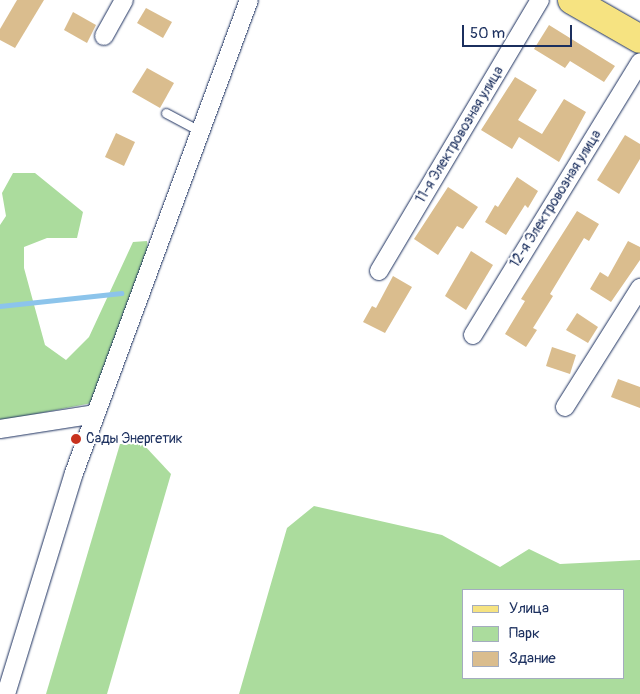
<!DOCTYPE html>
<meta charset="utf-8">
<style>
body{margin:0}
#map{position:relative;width:640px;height:694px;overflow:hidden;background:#fff;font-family:Pangolin,sans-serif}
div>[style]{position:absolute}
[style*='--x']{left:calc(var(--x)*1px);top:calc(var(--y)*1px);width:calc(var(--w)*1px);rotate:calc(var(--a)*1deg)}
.green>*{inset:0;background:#abdc9d}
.stream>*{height:4.5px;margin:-2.25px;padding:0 2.25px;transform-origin:2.25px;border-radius:2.25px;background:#8cc4eb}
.building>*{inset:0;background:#dabd8e}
.roads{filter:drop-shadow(0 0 1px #1b2f5e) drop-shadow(0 0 1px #1b2f5e)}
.lane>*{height:9px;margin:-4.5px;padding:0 4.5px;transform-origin:4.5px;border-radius:4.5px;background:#fff}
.street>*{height:18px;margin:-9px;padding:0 9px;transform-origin:9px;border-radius:9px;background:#fff}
.primary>*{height:28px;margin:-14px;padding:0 14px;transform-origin:14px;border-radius:14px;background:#f6e381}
.dots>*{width:14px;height:14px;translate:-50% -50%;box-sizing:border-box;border:2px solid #fff;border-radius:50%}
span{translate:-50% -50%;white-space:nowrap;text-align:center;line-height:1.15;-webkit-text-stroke:4px #fff;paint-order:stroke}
.street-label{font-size:14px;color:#1b2f5e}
.poi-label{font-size:14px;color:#1b2f5e}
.left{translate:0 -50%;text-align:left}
.legend{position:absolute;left:462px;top:589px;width:162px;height:90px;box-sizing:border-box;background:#fff;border:1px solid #a4acbf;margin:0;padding:6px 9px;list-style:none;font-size:15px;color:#1b2f5e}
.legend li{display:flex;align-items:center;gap:10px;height:25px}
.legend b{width:25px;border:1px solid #a4acbf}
.scale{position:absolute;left:462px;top:25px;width:110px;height:22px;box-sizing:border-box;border:2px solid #1b2f5e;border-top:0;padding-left:6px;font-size:15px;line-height:18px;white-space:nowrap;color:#1b2f5e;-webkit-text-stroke:4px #fff;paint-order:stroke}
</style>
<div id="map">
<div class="green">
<i style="clip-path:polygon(13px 173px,35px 173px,83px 212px,77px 238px,47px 238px,24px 247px,24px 268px,45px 345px,66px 360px,89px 337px,133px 242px,147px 241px,149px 258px,92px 403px,0 421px,0 225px,6px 216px,2px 193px)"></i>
<i style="clip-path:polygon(120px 444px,143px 444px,171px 474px,107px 694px,46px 694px)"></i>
<i style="clip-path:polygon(evenodd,314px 506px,442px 535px,500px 567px,529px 549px,560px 564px,640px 560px,640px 694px,239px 694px,287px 528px,314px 506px,464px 590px,624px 590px,624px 678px,464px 678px,464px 590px)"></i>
</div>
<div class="stream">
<i style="--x:0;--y:306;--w:122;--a:-6.1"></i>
</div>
<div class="building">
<i style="clip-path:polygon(17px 0,44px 0,15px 48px,0 40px,0 29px)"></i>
<i style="clip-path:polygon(146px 8px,172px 22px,163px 38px,137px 23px)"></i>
<i style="clip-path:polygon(73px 12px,96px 25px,87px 43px,64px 30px)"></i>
<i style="clip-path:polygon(549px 25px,615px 66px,604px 82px,570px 61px,565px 68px,534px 49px)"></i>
<i style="clip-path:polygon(147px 68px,174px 83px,160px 108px,132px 92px)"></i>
<i style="clip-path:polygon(515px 77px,537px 90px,518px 120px,542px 134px,564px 99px,586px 112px,559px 162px,519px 137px,512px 149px,481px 130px)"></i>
<i style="clip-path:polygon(116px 133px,135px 142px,124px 166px,105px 157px)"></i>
<i style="clip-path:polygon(625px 135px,640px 144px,640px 159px,619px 194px,597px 180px)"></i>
<i style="clip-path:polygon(517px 177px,538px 191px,528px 208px,525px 205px,506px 235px,485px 222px,495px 205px,498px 207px)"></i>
<i style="clip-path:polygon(448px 187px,478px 207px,463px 229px,457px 226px,438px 255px,414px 239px)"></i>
<i style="clip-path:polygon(577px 211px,599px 224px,589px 241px,584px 238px,550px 294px,553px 296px,533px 328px,537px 330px,526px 347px,505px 334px,525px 301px,521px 299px)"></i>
<i style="clip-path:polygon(628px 241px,640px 247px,640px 260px,611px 302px,590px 289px,600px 272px,608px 277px)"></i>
<i style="clip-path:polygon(471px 251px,493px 265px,466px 310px,445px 296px)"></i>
<i style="clip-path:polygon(393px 276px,412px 287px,385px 333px,363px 322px,372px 306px,376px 308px)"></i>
<i style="clip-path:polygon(577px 313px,598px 327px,588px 343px,566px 330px)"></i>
<i style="clip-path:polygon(552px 347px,576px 355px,570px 374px,546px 366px)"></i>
<i style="clip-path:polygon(618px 379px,640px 387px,640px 408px,611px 397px)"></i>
</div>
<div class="roads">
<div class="lane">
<i style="--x:166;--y:113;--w:40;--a:28"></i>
</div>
<div class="street">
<i style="--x:104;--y:36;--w:41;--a:-60.9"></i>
<i style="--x:379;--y:271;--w:315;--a:-59.3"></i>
<i style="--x:473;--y:335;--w:320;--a:-58.5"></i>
<i style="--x:565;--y:407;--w:141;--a:-57.8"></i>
<i style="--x:0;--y:429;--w:97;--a:-8.9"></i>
<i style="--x:6;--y:694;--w:231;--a:-72.9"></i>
<i style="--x:74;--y:473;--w:504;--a:-69.7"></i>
</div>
<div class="primary">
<i style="--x:572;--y:0;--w:78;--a:29.8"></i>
</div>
</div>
<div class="dots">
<i style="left:76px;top:439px;background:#c8321e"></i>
</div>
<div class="street-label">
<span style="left:460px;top:135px;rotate:-59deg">11-я Электровозная улица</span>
<span style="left:556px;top:199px;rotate:-58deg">12-я Электровозная улица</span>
</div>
<div class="poi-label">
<span class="left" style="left:86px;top:439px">Сады Энергетик</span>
</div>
<ul class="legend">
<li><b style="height:6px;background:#f6e381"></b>Улица</li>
<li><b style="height:14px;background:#abdc9d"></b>Парк</li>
<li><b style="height:14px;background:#dabd8e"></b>Здание</li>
</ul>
<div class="scale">50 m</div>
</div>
